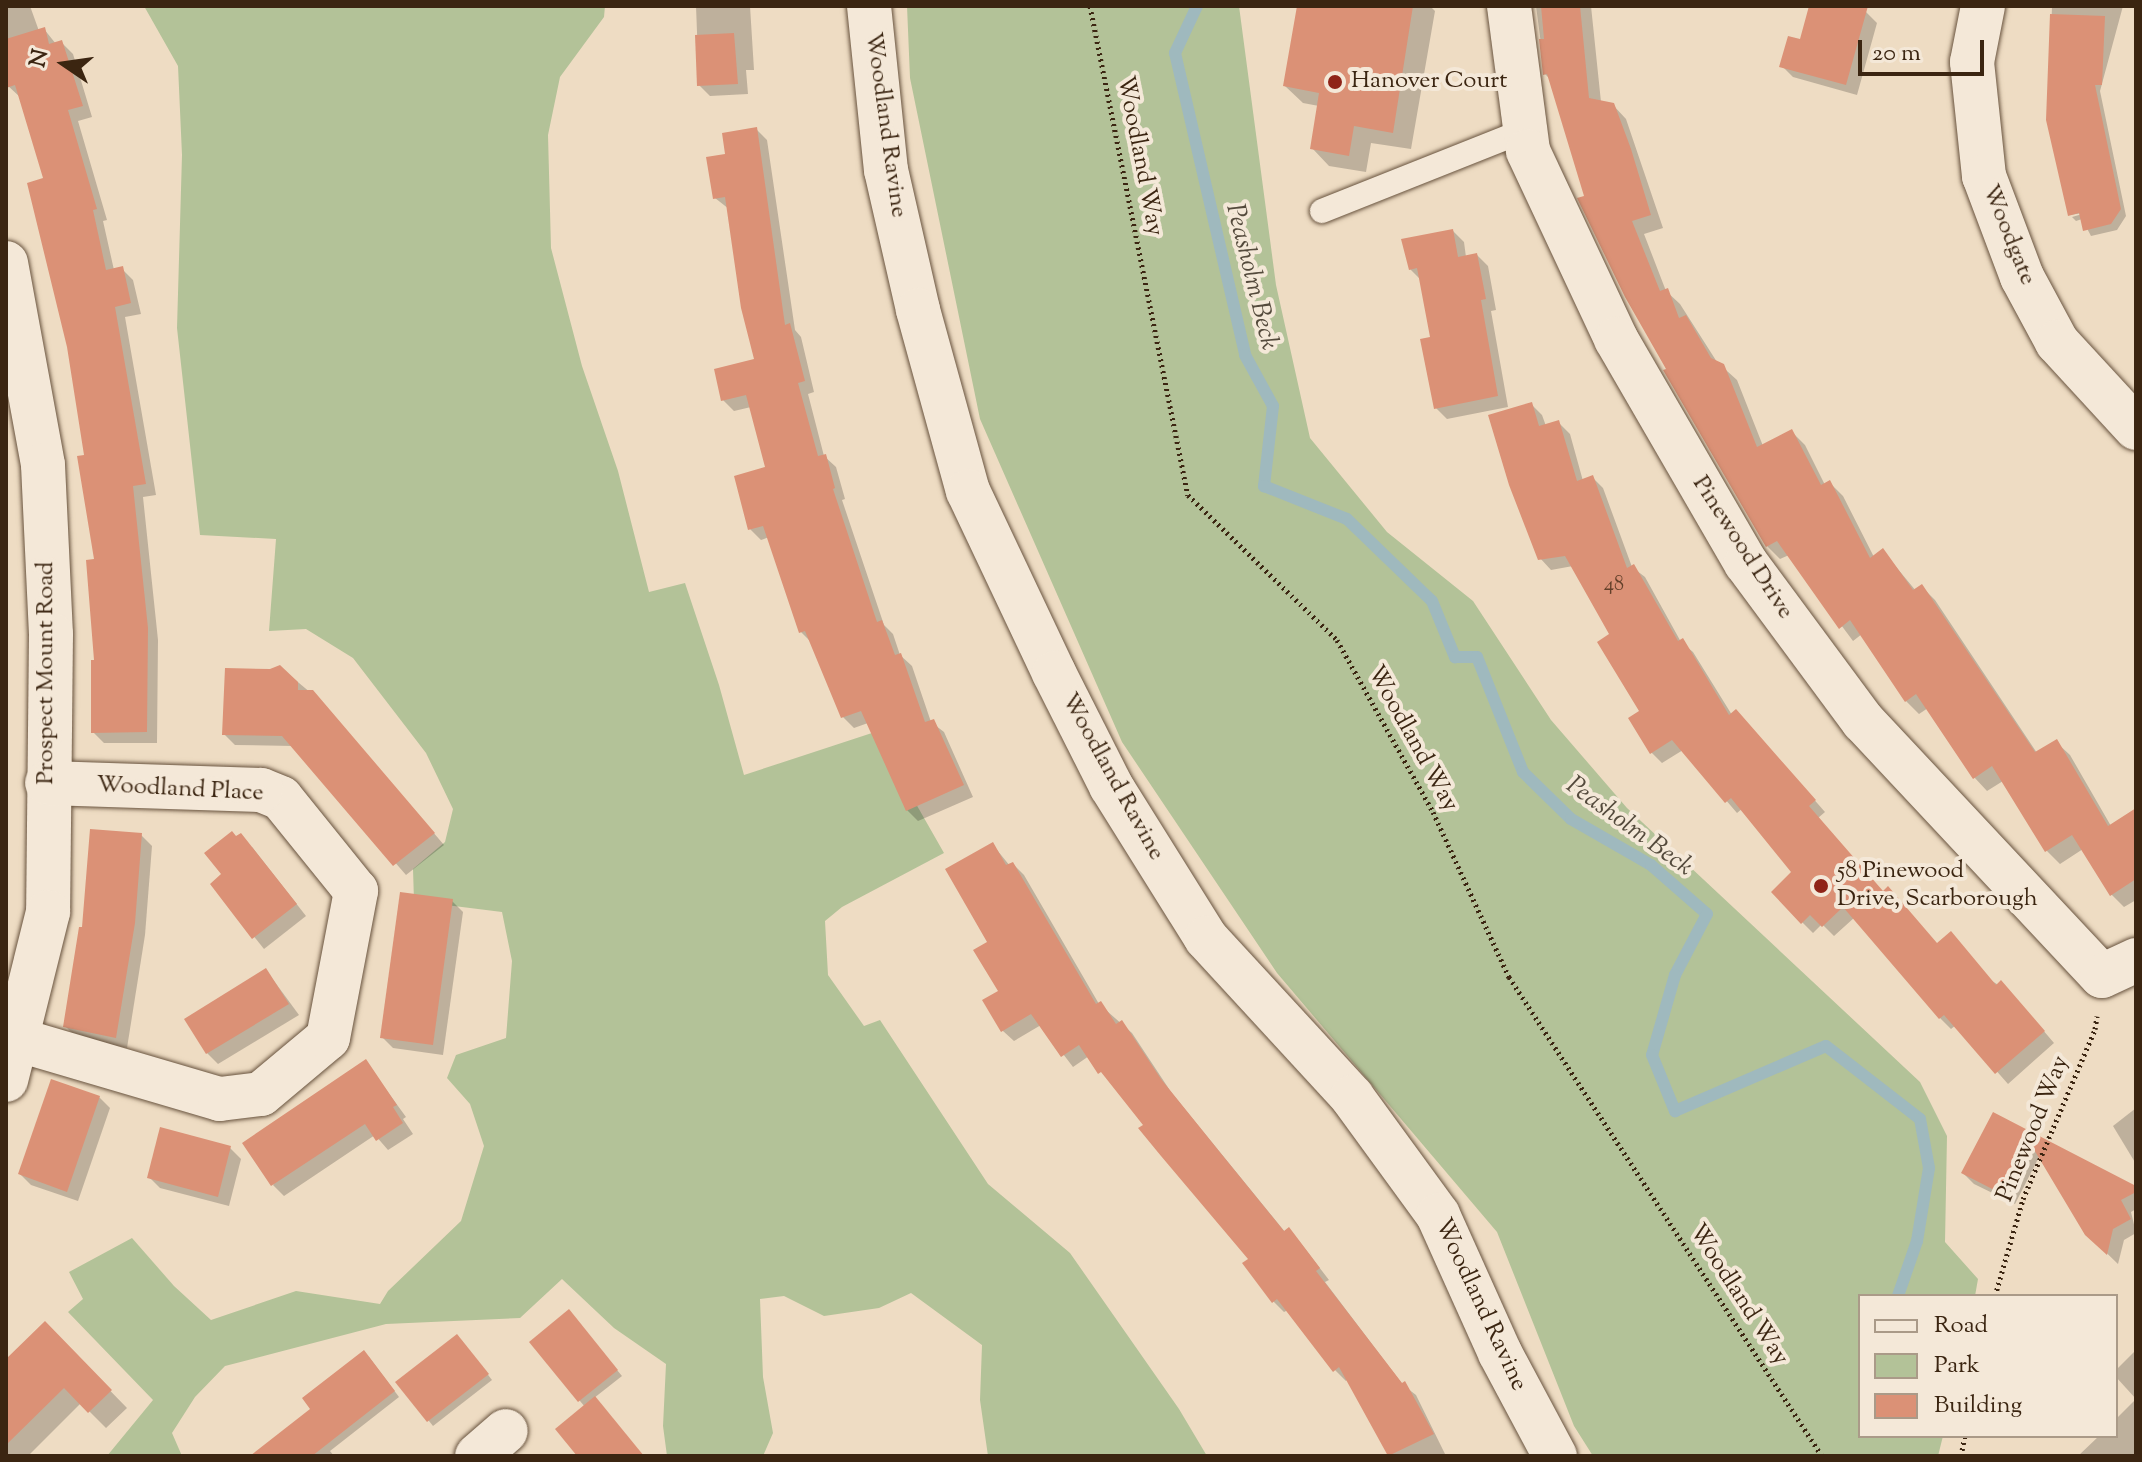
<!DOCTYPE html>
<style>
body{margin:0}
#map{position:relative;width:2142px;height:1462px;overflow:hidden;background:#eedcc3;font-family:"Sorts Mill Goudy",serif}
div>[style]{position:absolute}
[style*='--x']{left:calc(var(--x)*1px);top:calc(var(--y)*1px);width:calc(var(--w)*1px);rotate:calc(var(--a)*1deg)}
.green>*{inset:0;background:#b3c298}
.shadow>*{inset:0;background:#0003}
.stream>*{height:12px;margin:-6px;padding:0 6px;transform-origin:6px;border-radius:6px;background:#9fb9be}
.building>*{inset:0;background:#db9176}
.path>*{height:5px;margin-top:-2.5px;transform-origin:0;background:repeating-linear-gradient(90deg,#3b2511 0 2px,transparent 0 6px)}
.roads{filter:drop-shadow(0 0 2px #68533e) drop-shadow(0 0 2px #68533e)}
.service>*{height:24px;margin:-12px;padding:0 12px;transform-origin:12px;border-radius:12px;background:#f4e8d8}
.minor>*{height:44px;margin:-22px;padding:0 22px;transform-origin:22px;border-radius:22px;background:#f4e8d8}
.dots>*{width:22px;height:22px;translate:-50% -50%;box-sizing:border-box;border:4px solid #f4e8d8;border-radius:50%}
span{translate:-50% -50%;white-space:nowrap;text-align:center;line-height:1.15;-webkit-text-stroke:8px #f4e8d8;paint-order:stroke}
.number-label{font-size:20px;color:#63402a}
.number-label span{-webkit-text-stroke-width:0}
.poi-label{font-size:24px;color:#3b2511}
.left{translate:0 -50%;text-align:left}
.street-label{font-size:24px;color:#3b2511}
.water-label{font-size:26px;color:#544a3c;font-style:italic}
.frame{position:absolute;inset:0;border:8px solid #3b2511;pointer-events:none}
.legend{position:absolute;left:1858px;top:1294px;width:260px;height:144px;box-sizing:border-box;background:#f4e8d8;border:2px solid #aa9a88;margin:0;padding:10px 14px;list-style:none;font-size:24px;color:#3b2511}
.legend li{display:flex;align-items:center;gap:16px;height:40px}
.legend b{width:40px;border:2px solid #aa9a88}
.north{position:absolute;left:24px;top:24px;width:80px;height:80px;-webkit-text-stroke:6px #f4e8d8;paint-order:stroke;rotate:283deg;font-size:22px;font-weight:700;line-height:32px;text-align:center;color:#3b2511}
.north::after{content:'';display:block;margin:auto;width:28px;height:36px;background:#3b2511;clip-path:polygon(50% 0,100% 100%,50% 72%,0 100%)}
.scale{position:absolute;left:1858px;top:40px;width:126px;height:36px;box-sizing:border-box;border:4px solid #3b2511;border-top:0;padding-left:10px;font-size:24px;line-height:28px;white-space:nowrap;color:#3b2511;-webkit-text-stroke:6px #f4e8d8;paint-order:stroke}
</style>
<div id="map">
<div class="green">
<i style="clip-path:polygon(144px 6px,605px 6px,604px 17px,560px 77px,548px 135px,551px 248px,582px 366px,618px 471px,649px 592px,685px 583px,719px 685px,744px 775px,875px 732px,944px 853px,842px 907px,825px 921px,828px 975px,864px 1026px,880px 1020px,988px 1184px,1070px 1253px,1179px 1409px,1207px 1456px,988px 1456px,980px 1400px,982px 1345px,911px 1293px,879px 1308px,824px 1316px,784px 1296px,760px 1299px,763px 1377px,773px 1433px,763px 1456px,667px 1456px,663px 1426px,666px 1364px,614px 1328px,562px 1279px,520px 1318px,386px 1324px,225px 1366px,195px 1397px,172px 1433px,182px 1456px,107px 1456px,153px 1400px,68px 1312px,83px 1299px,69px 1272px,132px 1238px,174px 1286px,211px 1320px,296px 1291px,380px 1304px,388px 1291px,461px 1221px,484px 1146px,470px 1104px,447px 1078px,456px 1055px,506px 1038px,512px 961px,502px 912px,414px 901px,413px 869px,445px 842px,453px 809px,426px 753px,353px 658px,306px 629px,269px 631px,276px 539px,200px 535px,177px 328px,182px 155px,178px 66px)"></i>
<i style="clip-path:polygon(907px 6px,1239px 6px,1276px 285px,1310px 438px,1387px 532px,1473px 601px,1551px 720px,1627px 808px,1920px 1082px,1947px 1136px,1945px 1242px,1978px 1279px,1975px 1296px,1860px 1296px,1860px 1436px,1943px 1436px,1938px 1456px,1593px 1456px,1574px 1426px,1497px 1232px,1277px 973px,1122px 742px,980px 419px,910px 78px)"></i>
</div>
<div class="shadow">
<i style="clip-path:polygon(6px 6px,30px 6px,39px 31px,44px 29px,56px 44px,62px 43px,73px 54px,92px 117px,78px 121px,107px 220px,103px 221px,114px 270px,122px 269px,133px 280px,141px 314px,125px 317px,156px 495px,143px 497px,158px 640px,157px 743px,104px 743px,93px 732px,96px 561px,87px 457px,45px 180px,21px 98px,6px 84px)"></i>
<i style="clip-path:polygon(696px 6px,750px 6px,754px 70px,746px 70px,748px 94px,710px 96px,699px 85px)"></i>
<i style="clip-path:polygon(1299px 6px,1430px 6px,1435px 11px,1411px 149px,1371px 143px,1366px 172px,1329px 166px,1312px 148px,1319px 106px,1303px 103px,1285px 86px)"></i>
<i style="clip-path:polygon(1536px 6px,1591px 6px,1601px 102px,1613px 105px,1626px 119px,1663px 228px,1644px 234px,1666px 291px,1680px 304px,1717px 362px,1737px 380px,1763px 446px,1791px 431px,1805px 445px,1825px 485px,1830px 483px,1843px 496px,1874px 557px,1883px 551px,1916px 591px,1922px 587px,1935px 600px,2037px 753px,2056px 742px,2070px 755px,2111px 826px,2136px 818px,2136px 900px,2124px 907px,2111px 894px,2083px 849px,2060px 864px,2047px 851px,2003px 781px,1987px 791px,1974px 777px,1928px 708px,1919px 714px,1906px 701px,1862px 634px,1853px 641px,1789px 555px,1780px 559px,1767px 546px,1586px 197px,1550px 79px,1545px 74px)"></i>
<i style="clip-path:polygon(1811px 6px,1844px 6px,1866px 12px,1877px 23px,1857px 95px,1793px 77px,1782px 66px,1802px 41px)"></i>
<i style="clip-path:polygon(2052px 6px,2123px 6px,2100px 91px,2126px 216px,2117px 230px,2091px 236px,2082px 219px,2076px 221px,2072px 217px,2089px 212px,2070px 215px,2048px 120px)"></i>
<i style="clip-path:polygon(756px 129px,767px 140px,795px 330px,801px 337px,814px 392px,808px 394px,824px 456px,836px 467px,845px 499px,842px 500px,884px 625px,893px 634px,900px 655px,912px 666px,931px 722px,944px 732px,973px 797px,918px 821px,907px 810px,868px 723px,854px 728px,843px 717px,813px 644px,801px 632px,769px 537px,761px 540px,750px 529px,768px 469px,751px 407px,734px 411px,723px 400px,756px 361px,729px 209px,715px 198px,727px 156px)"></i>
<i style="clip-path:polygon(1453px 231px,1464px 242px,1466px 257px,1477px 255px,1488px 266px,1496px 310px,1491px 311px,1508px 407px,1447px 419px,1436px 408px,1433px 339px,1421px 280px,1410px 269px)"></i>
<i style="clip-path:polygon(1531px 404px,1542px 415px,1546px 426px,1559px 423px,1570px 434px,1583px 481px,1592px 477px,1603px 488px,1632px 567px,1645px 577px,1681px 642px,1693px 652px,1732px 715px,1747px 723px,1825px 812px,1818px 818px,1883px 893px,1937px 945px,2012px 994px,2054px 1043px,2008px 1084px,1956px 1025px,1951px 1029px,1940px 1018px,1855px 917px,1834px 936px,1822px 924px,1813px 933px,1802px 922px,1794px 872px,1743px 808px,1737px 813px,1683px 750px,1662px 763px,1651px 752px,1642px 712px,1612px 635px,1573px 566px,1551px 570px,1540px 558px)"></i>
<i style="clip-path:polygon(280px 667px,324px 704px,444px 845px,406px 875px,294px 746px,235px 745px,224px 734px)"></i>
<i style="clip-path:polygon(141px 835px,152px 846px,145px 935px,127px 1048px,76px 1037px,65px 1026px)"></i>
<i style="clip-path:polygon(993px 845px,1010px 866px,1013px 864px,1024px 875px,1099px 1004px,1132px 1033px,1171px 1092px,1285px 1232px,1299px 1241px,1329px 1280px,1325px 1282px,1403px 1385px,1416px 1395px,1446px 1456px,1390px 1456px,1348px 1379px,1346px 1381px,1335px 1370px,1288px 1310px,1284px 1312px,1273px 1301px,1251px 1259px,1089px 1056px,1073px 1067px,1041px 1025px,1014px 1041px,1003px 1031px,1000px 992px,989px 943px)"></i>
<i style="clip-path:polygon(252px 847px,306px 916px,264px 949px,212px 884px)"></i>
<i style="clip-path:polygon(452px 901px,463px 912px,443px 1055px,393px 1048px,382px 1037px)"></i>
<i style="clip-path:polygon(266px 970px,299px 1015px,218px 1064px,207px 1053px)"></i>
<i style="clip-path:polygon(366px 1062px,406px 1117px,403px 1119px,413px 1134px,388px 1150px,375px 1135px,284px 1196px,273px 1185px)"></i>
<i style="clip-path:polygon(99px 1097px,110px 1108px,78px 1201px,31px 1185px,20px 1174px)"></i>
<i style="clip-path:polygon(2136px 1108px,2136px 1164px,2113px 1126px)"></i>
<i style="clip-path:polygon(1994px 1115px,2136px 1188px,2136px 1209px,2131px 1212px,2136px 1233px,2124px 1240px,2118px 1264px,2087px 1234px,2040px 1155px,2015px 1204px,1974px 1184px,1963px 1173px)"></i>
<i style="clip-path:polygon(230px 1148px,241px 1159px,229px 1206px,160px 1188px,149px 1177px)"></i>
<i style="clip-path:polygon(573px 1317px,622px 1376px,594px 1398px,643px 1456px,580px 1456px,585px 1407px,531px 1342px)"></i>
<i style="clip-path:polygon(45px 1324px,127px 1408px,106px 1428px,81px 1403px,28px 1456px,6px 1456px,6px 1362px)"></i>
<i style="clip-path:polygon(462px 1341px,492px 1380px,433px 1426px,398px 1382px)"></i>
<i style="clip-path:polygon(2136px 1350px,2136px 1399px,2116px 1377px,2116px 1370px)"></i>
<i style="clip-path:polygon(369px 1357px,399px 1397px,330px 1451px,334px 1456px,253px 1456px,313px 1409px)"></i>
<i style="clip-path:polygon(2136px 1399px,2136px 1456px,2078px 1456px,2099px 1436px,2116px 1436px,2116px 1419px)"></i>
</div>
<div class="stream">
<i style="--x:1197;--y:6;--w:52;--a:115.1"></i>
<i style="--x:1175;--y:53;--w:310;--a:76.9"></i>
<i style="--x:1245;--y:355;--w:58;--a:61.2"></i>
<i style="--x:1273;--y:406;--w:81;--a:96.4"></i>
<i style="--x:1264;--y:486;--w:89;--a:21.7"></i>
<i style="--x:1347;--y:519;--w:118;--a:44"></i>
<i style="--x:1432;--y:601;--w:61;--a:67.7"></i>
<i style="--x:1455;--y:657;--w:22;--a:0"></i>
<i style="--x:1477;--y:657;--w:124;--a:68.2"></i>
<i style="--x:1523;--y:772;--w:67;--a:44.4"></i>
<i style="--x:1571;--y:819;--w:92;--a:29.9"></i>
<i style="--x:1651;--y:865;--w:74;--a:41.2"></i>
<i style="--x:1707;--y:914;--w:69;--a:117.7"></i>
<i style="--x:1675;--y:975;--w:83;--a:106"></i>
<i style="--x:1652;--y:1055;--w:61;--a:67.7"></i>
<i style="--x:1675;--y:1111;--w:164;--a:-23.3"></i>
<i style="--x:1826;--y:1046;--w:119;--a:37.8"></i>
<i style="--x:1920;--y:1119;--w:50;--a:79.6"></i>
<i style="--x:1929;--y:1168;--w:74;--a:99.3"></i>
<i style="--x:1917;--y:1241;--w:58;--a:109.1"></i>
</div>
<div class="building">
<i style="clip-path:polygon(1297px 6px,1413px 6px,1393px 133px,1354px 126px,1349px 156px,1310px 149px,1319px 93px,1283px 86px)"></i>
<i style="clip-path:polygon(1541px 6px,1580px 6px,1589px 98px,1614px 103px,1631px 149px,1651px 215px,1632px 221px,1660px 291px,1668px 288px,1679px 318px,1686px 315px,1711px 358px,1724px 364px,1757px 447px,1792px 429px,1821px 485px,1830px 480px,1870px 558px,1883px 548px,1913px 590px,1922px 584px,2035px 752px,2057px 739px,2108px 826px,2136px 808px,2136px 879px,2110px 896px,2072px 835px,2045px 852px,1992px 766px,1973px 779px,1916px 694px,1905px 702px,1850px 620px,1839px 629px,1777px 541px,1766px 547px,1663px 370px,1666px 369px,1625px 297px,1577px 198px,1584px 196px,1547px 74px,1543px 75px,1539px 39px,1544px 39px)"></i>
<i style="clip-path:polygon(1809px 6px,1868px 6px,1846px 85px,1779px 67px,1788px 36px,1800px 39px)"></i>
<i style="clip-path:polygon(2050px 14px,2105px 16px,2102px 85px,2095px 85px,2121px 209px,2111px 224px,2083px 231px,2079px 213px,2068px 216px,2046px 120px)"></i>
<i style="clip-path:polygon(45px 27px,49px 44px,62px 40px,83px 106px,68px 110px,97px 209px,93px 210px,106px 270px,123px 266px,131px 303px,115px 307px,146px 484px,133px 486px,148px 628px,147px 732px,91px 733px,91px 660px,94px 660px,86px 560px,94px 559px,77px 456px,84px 455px,67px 347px,27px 183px,43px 178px,15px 85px,6px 88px,6px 39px)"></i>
<i style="clip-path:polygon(734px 33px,738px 84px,697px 86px,695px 35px)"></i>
<i style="clip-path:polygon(757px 127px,785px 325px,790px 323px,805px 381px,798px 383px,818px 456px,826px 454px,835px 488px,833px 489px,877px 622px,882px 620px,895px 655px,901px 653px,925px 722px,934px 719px,964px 785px,906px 811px,861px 711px,841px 718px,805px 631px,799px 633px,763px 526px,748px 530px,734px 476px,765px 467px,746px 395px,721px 401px,714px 369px,754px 359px,741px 308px,725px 197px,713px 199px,706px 157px,725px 154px,722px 133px)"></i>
<i style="clip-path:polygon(1453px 229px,1458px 257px,1477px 253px,1486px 299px,1481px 300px,1498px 396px,1434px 409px,1420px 339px,1430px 337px,1417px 268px,1409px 270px,1401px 239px)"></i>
<i style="clip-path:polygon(1532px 402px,1539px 426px,1559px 420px,1577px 481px,1593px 475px,1627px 568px,1634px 564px,1678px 641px,1683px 638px,1729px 715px,1736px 709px,1786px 766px,1816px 800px,1809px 806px,1883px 891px,1888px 886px,1937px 943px,1951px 931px,1996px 985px,2001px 980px,2045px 1031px,1995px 1074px,1944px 1015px,1939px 1019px,1843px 907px,1822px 927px,1810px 915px,1801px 924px,1771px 892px,1791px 872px,1731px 798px,1725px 803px,1672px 740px,1650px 754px,1628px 718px,1639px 711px,1597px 642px,1609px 634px,1565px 556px,1538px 560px,1509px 485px,1488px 415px)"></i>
<i style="clip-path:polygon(280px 665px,298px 682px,298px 690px,313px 690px,435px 833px,393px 866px,282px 736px,222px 735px,225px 668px,270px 669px)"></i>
<i style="clip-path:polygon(90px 829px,142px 833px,135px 923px,116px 1038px,63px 1027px,79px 927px,82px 927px)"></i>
<i style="clip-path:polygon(232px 831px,236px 836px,241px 833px,297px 904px,252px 939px,210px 884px,221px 874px,204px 853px)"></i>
<i style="clip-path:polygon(993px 842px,1006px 865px,1013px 862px,1096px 1004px,1101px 1001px,1116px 1024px,1122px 1020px,1161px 1079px,1219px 1151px,1284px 1231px,1289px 1227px,1320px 1268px,1316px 1271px,1402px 1383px,1405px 1381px,1434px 1434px,1388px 1456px,1339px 1367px,1333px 1372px,1277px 1299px,1272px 1303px,1242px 1263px,1248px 1259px,1161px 1156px,1138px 1128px,1143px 1125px,1101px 1072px,1098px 1074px,1079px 1045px,1061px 1057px,1031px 1014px,1001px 1032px,982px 1000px,998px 991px,973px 950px,987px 942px,945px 869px)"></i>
<i style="clip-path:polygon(400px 892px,453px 899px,433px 1045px,380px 1038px)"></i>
<i style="clip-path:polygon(266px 968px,289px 1004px,206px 1054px,184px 1019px)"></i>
<i style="clip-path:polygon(366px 1059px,397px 1105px,393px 1107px,403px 1123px,376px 1141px,365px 1124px,271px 1186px,242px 1143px)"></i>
<i style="clip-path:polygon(51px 1079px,100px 1096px,67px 1192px,18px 1174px)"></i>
<i style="clip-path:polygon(1993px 1112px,2136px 1186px,2136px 1192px,2121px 1200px,2131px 1219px,2113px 1229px,2107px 1255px,2085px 1235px,2030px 1143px,2004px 1195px,1961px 1173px)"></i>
<i style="clip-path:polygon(160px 1127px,231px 1146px,218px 1197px,147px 1178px)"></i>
<i style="clip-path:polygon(569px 1309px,618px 1370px,578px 1402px,529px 1342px)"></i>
<i style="clip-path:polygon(45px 1321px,112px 1390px,88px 1413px,64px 1388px,6px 1445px,6px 1359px)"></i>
<i style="clip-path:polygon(457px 1334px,489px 1374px,427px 1422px,395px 1382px)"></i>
<i style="clip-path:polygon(364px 1350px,395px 1391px,312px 1456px,250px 1456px,310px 1409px,302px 1398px)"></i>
<i style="clip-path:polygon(595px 1396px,644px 1456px,577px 1456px,555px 1429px)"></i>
</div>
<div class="path">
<i style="--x:1090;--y:6;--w:499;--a:78.7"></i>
<i style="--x:1188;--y:495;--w:208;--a:44.2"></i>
<i style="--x:1337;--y:640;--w:197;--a:60.8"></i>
<i style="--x:1433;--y:812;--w:182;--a:65.3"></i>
<i style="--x:1509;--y:977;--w:572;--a:56.84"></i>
<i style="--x:1995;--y:1296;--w:101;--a:-73.9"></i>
<i style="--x:2023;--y:1199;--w:185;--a:-67"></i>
<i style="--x:2095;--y:1029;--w:13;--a:-81"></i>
<i style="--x:1961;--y:1456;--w:20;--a:-79"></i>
</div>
<div class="roads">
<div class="service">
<i style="--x:1322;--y:211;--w:219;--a:-21.7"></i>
</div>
<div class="minor">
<i style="--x:869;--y:6;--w:165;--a:84.1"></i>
<i style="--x:886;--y:170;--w:144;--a:77.1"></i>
<i style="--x:918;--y:310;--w:188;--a:74.6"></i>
<i style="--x:968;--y:491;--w:201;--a:64.7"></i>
<i style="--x:1054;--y:673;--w:127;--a:63.2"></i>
<i style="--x:1111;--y:786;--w:179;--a:58"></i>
<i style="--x:1206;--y:938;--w:216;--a:47.4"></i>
<i style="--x:1352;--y:1097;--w:146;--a:53.9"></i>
<i style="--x:1438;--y:1215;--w:151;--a:65.8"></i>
<i style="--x:1500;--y:1353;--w:117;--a:61.9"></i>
<i style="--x:1509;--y:6;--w:146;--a:82.5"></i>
<i style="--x:1528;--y:151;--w:208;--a:64.9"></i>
<i style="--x:1616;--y:339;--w:259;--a:59.9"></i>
<i style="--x:1746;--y:563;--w:197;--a:53.5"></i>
<i style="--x:1863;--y:721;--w:349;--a:46.9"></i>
<i style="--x:2102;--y:976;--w:38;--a:-25"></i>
<i style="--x:1983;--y:6;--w:57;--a:101.1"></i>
<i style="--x:1972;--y:62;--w:115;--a:84"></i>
<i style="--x:1984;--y:176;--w:108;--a:69.4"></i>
<i style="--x:2022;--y:277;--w:74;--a:61.7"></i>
<i style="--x:2057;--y:342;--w:117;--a:47.4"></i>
<i style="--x:6;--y:263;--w:205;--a:79.6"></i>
<i style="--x:43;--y:465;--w:169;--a:87.3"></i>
<i style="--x:51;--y:634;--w:278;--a:90.6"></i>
<i style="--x:48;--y:912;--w:173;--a:104"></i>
<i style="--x:19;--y:1040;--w:209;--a:16.4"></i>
<i style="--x:220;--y:1099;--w:41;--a:-7"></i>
<i style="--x:261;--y:1094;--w:87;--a:-39.9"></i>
<i style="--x:328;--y:1038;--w:150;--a:-79.2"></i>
<i style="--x:356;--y:891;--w:119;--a:-128.9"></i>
<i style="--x:281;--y:798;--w:22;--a:-158"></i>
<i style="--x:261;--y:790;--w:214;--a:-178.1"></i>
<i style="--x:477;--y:1456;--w:38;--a:-41"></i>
</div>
</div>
<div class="dots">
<i style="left:1335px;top:82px;background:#8f2418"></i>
<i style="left:1821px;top:886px;background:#8f2418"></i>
</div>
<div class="number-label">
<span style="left:1614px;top:585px">48</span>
</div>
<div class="poi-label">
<span class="left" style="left:1351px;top:82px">Hanover Court</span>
<span class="left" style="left:1837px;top:886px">58 Pinewood<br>Drive, Scarborough</span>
</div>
<div class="street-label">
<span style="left:885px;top:125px;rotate:82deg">Woodland Ravine</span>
<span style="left:1139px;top:156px;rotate:79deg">Woodland Way</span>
<span style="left:2008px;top:235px;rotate:68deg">Woodgate</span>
<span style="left:1742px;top:548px;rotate:57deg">Pinewood Drive</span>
<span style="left:47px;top:673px;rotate:-90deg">Prospect Mount Road</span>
<span style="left:1412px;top:739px;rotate:61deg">Woodland Way</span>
<span style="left:1112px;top:777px;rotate:61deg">Woodland Ravine</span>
<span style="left:180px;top:790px;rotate:3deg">Woodland Place</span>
<span style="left:2034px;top:1129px;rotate:-68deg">Pinewood Way</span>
<span style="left:1738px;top:1295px;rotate:57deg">Woodland Way</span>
<span style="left:1480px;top:1305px;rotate:65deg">Woodland Ravine</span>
</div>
<div class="water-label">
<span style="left:1251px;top:277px;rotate:76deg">Peasholm Beck</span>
<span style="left:1629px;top:827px;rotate:36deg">Peasholm Beck</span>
</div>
<div class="frame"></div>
<ul class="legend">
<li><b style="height:10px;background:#f4e8d8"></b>Road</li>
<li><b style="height:22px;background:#b3c298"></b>Park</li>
<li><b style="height:22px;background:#db9176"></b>Building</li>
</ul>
<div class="north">N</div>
<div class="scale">20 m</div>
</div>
